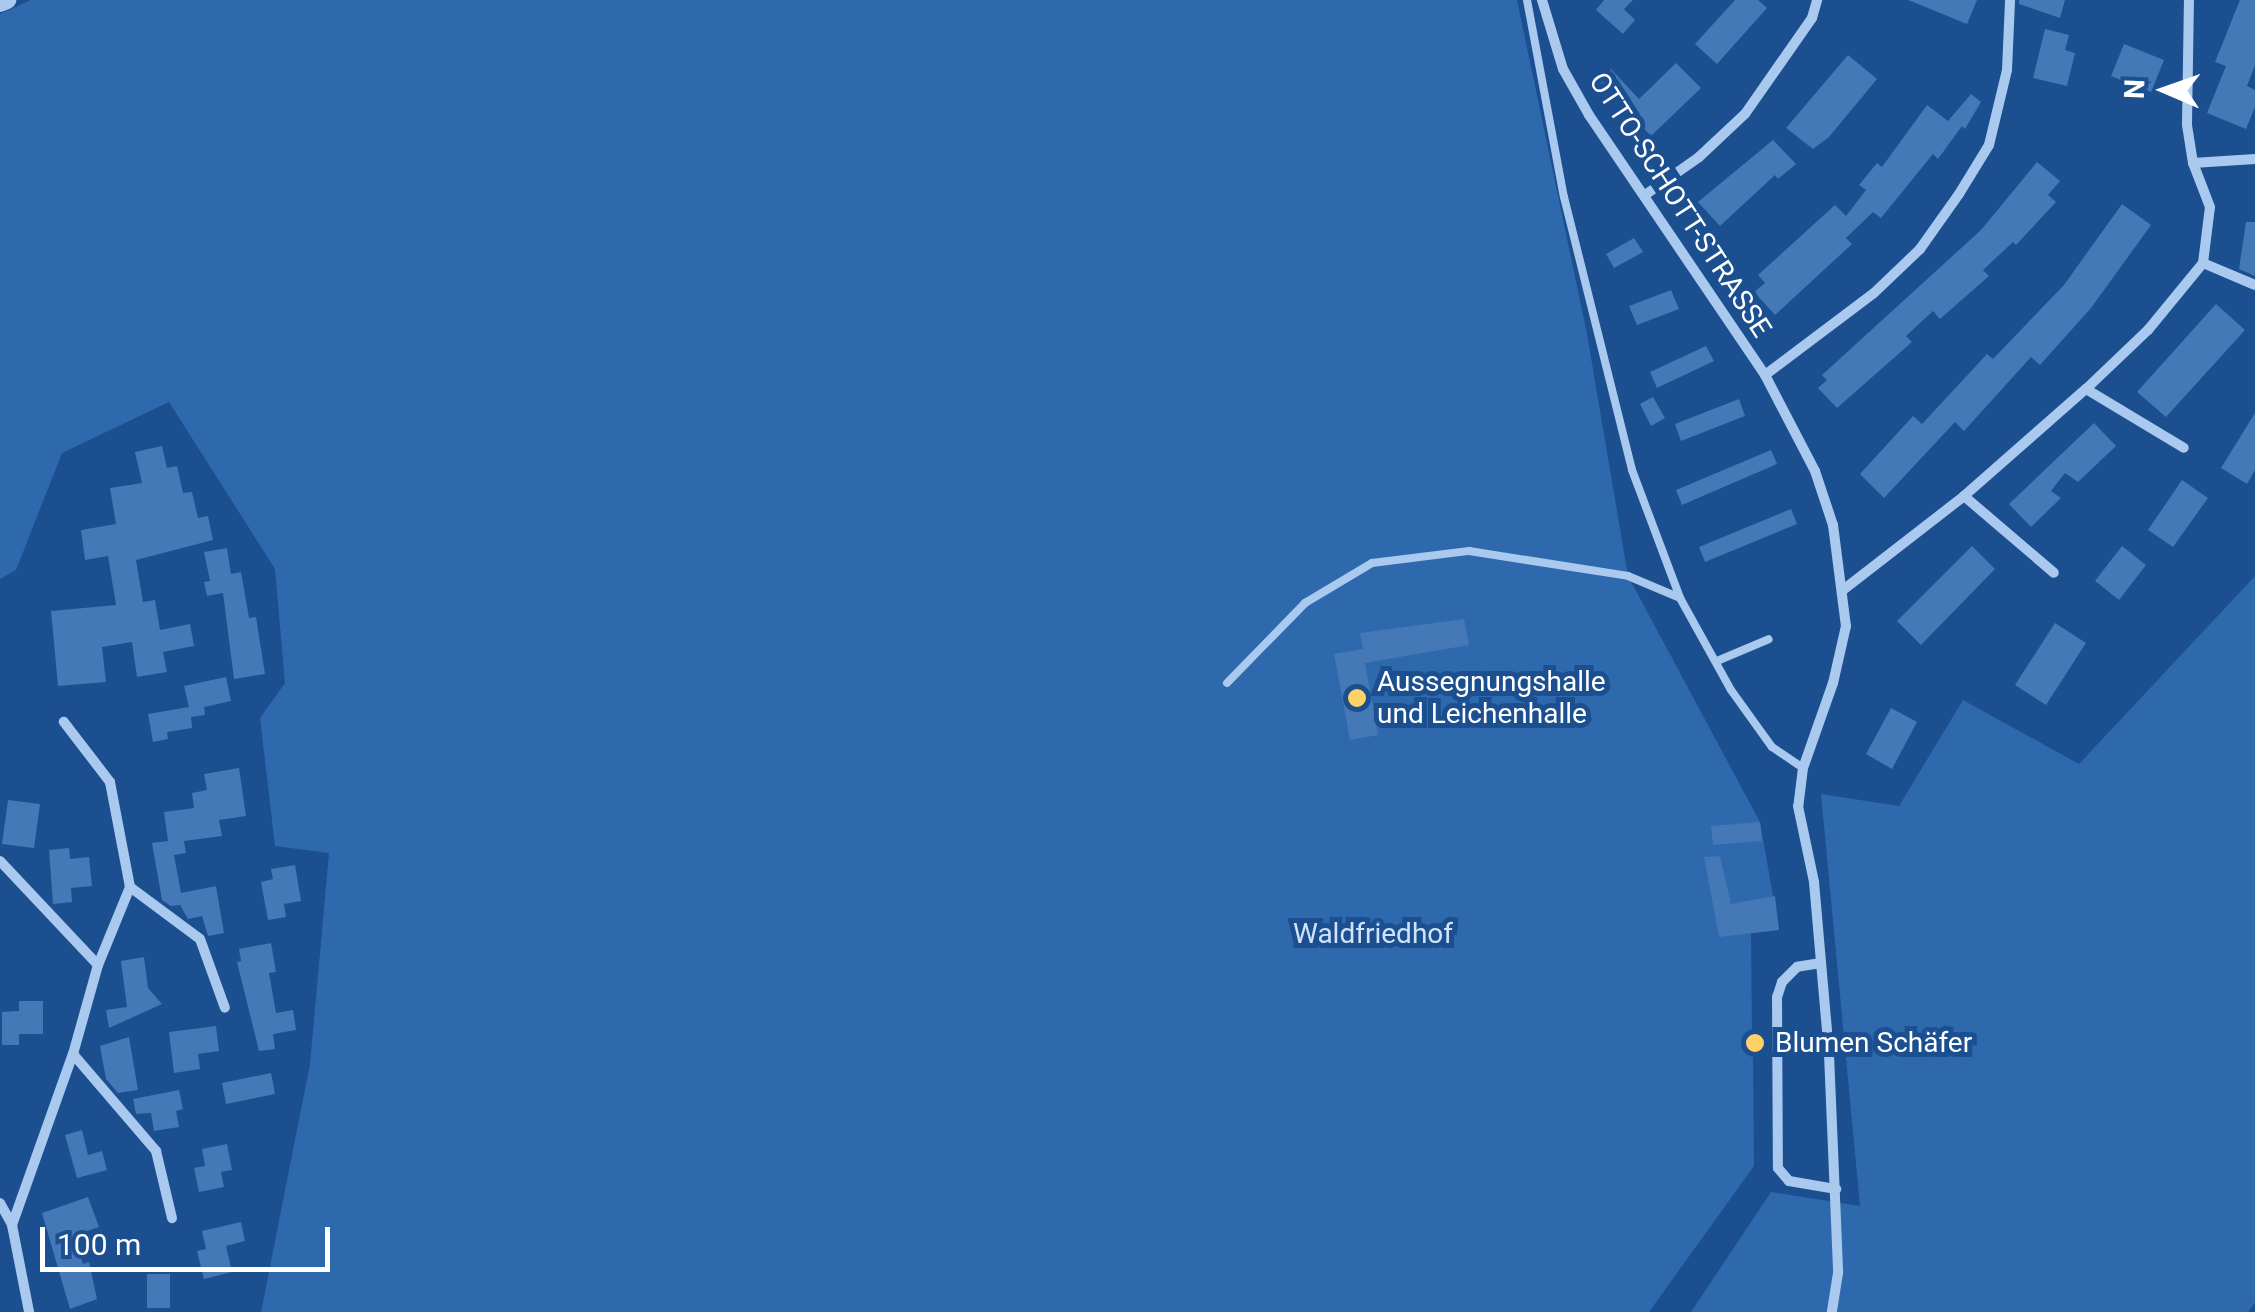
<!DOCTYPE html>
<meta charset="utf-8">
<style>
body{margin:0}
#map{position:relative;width:2255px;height:1312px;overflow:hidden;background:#1b4f8f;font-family:Roboto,sans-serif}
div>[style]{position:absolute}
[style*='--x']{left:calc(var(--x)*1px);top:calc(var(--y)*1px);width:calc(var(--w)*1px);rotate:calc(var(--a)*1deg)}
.green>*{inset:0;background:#2e69ad}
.building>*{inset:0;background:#4478b7}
.service>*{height:8px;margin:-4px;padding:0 4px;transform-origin:4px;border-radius:4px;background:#a9c9ee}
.minor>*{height:10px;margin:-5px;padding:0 5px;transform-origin:5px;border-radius:5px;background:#a9c9ee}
.tertiary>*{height:18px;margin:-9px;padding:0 9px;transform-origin:9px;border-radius:9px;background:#a9c9ee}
.dots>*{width:28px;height:28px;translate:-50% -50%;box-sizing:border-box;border:5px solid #1b4f8f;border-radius:50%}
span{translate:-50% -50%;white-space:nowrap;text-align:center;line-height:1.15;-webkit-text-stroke:10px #1b4f8f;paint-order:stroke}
.street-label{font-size:28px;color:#fff}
.poi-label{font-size:28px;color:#fff}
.left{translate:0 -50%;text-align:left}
.park-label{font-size:28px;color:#cfe3fa}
.north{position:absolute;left:2115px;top:40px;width:100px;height:100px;-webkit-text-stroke:8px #1b4f8f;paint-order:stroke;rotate:272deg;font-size:28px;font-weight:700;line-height:40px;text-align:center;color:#fff}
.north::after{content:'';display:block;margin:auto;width:35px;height:45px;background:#fff;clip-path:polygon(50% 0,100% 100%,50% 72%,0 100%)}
.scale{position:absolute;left:40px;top:1227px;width:290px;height:45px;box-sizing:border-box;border:5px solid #fff;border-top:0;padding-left:12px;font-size:30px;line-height:35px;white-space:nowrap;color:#fff;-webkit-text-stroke:8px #1b4f8f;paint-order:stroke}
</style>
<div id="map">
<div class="green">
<i style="clip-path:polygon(31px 0,1517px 0,1587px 334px,1628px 576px,1760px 822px,1779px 930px,1751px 933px,1752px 1032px,1745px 1033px,1745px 1052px,1753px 1053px,1754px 1166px,1649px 1312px,261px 1312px,310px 1064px,329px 853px,275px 846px,260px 718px,285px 683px,275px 569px,169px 402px,62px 453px,16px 570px,0 579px,0 14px)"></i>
<i style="clip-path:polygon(2255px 576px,2255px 1303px,2248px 1312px,1691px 1312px,1771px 1192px,1860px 1206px,1821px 794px,1899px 806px,1963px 700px,2079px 764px)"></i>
</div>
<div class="building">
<i style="clip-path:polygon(1604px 0,1633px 0,1624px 9px,1635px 20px,1623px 34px,1596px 10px)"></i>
<i style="clip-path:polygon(1735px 0,1758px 0,1767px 8px,1717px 64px,1695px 44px)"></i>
<i style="clip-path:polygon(1908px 0,1977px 0,1967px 24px)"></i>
<i style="clip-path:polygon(2019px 0,2065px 0,2060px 18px,2019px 4px)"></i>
<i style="clip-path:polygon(2240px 0,2255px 0,2255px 65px,2247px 86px,2255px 90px,2255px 107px,2246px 129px,2207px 113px,2226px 66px,2215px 62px)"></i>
<i style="clip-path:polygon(2045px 29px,2069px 35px,2065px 50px,2075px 53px,2067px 86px,2033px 78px)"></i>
<i style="clip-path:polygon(2124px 44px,2164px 60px,2151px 92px,2111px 76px)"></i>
<i style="clip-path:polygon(1848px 55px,1877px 79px,1829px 137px,1813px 149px,1786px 128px)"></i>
<i style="clip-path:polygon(1676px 63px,1701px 88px,1651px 136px,1598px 81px,1611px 69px,1639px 99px)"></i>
<i style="clip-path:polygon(1971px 94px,1981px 102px,1965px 129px,1962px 126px,1938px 159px,1933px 154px,1881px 218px,1873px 212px,1846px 238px,1852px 244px,1775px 315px,1754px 292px,1765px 283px,1758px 275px,1835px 205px,1846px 216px,1866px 190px,1859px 185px,1877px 163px,1882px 167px,1927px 105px,1948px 121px)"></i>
<i style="clip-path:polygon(1773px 140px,1796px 164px,1778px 179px,1775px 175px,1720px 226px,1698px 202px)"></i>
<i style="clip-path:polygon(2037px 162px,2060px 181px,2048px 195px,2056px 202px,2016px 245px,2013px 242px,1983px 270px,1989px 276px,1940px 319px,1933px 311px,1906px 336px,1912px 342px,1837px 408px,1818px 388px,1827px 380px,1822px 375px,1981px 230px)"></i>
<i style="clip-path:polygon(2122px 204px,2151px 225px,2091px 308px,2040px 365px,2031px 357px,1964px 431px,1955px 422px,1884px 498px,1860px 474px,1913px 416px,1922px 424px,1987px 354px,1993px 359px,2064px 285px)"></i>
<i style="clip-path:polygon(2246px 222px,2255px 222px,2255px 276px,2239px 269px)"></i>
<i style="clip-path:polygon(1634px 238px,1643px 252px,1614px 268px,1606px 254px)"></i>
<i style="clip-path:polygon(1671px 290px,1679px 309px,1637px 325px,1629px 306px)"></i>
<i style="clip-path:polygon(2216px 304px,2245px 330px,2166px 417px,2137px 392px)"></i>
<i style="clip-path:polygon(1706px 346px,1714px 361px,1657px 388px,1650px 372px)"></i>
<i style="clip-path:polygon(1653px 397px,1665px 418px,1651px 426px,1640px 404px)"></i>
<i style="clip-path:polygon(1739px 399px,1745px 416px,1681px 441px,1675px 424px)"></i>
<i style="clip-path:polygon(2255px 413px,2255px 470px,2247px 484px,2221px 468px)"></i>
<i style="clip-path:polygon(2094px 423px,2116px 446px,2078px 482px,2065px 473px,2051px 491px,2061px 498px,2031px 527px,2009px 504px)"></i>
<i style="clip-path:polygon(162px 446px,167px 468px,177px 466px,183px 493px,192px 492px,198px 518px,208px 516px,213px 540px,136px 560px,143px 602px,155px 600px,160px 630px,190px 624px,194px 646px,163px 652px,167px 672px,137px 677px,132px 642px,102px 647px,106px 682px,58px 686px,51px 611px,116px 605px,108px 556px,85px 560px,81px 530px,116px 524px,110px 488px,142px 483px,135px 452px)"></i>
<i style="clip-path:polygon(1771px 450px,1777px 464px,1682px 505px,1676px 490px)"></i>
<i style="clip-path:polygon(2182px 480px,2208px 498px,2173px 547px,2148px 530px)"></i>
<i style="clip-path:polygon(1791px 509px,1797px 524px,1705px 562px,1699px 547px)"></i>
<i style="clip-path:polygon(1972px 546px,1995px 569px,1921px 645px,1897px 621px)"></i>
<i style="clip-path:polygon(2122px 546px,2146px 565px,2119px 600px,2095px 581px)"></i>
<i style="clip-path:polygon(227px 548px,231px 574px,241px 572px,249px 618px,256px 617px,265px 674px,234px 679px,223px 593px,207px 596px,204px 582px,210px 581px,204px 552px)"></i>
<i style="clip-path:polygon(1464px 619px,1469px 645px,1365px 663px,1378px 735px,1350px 740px,1334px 654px,1363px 649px,1360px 633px)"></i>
<i style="clip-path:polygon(2055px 623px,2086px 643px,2046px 705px,2015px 685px)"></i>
<i style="clip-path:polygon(226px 677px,231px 701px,204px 707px,205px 715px,191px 717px,192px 728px,167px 732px,168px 739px,153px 742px,148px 714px,189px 707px,184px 686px)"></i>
<i style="clip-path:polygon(1891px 708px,1917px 722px,1892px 769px,1866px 754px)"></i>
<i style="clip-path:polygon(239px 768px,246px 816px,219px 820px,222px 836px,184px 841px,186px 853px,174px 855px,181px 893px,216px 886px,224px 933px,208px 936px,202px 916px,188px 919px,180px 905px,171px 906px,162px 900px,152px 843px,168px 841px,164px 812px,194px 808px,192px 793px,207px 790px,204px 774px)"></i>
<i style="clip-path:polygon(8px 800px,40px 804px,34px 848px,2px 844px)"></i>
<i style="clip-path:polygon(1760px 822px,1762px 841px,1713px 845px,1711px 826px)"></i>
<i style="clip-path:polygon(69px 848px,70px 859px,89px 857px,92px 886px,71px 888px,72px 902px,53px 904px,49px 850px)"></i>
<i style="clip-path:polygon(1720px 856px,1731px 904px,1775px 896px,1779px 930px,1719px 937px,1704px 857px)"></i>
<i style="clip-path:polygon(295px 865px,301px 901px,284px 904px,286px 917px,268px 920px,261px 882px,273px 879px,271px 869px)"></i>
<i style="clip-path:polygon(271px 943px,276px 972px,269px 973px,276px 1013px,293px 1010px,296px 1030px,273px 1034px,275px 1049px,259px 1051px,237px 962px,241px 961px,239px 949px)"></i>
<i style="clip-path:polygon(144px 957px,148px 988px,162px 1004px,109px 1028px,106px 1010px,127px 1007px,121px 961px)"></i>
<i style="clip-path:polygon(19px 1001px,43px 1001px,43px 1034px,19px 1034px,19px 1045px,2px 1045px,2px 1012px,19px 1011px)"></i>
<i style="clip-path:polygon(216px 1026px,219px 1051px,198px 1054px,200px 1069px,174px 1073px,169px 1032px)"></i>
<i style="clip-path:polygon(1762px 1032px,1762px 1053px,1745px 1053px,1745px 1033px)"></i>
<i style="clip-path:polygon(129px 1037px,138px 1090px,118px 1093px,106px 1079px,100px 1046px)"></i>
<i style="clip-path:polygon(271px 1073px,275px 1094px,226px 1104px,222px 1083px)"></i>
<i style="clip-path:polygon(179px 1090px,183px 1109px,176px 1111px,179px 1127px,154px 1131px,151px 1113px,136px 1114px,133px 1099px)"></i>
<i style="clip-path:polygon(82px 1130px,88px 1155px,102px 1151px,107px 1170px,77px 1178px,65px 1135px)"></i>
<i style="clip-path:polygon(227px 1144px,232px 1170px,221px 1172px,224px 1187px,199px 1192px,194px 1168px,205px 1166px,202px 1149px)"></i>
<i style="clip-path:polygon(88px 1197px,99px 1227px,73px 1236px,83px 1264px,89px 1262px,97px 1299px,70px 1309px,42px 1213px)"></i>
<i style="clip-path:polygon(241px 1222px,245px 1241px,226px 1246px,232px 1272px,204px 1279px,197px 1251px,206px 1249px,202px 1231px)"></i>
<i style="clip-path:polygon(147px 1274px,170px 1274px,170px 1308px,147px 1308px)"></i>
</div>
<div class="service">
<i style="--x:1527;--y:0;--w:200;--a:79.4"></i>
<i style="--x:1564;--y:197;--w:281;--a:76"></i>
<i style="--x:1632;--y:470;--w:137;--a:69.4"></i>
<i style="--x:1680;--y:598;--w:105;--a:61"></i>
<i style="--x:1731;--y:690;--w:70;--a:54.3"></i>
<i style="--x:1772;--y:747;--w:37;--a:34"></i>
<i style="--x:1717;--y:661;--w:56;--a:-22.9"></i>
<i style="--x:1227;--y:683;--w:112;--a:-45.7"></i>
<i style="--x:1305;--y:603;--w:78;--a:-30.8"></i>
<i style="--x:1372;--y:563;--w:98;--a:-7.1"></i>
<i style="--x:1469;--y:551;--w:161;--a:8.9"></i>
<i style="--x:1628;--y:576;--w:56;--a:22.9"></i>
<i style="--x:1778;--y:1056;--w:12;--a:-55"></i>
<i style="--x:1785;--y:1046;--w:15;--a:-16"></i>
<i style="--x:1799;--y:1042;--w:17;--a:7"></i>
<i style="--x:1816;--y:1044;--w:16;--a:38"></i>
</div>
<div class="minor">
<i style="--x:1542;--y:0;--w:72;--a:73.1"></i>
<i style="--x:1563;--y:69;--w:53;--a:60.5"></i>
<i style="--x:1589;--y:115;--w:314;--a:55.9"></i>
<i style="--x:1765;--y:375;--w:108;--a:62.5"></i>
<i style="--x:1815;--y:471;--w:57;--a:71.6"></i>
<i style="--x:1833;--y:525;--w:102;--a:82.7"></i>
<i style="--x:1846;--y:626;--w:58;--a:102.8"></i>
<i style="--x:1833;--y:683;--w:90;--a:109.4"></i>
<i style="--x:1803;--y:768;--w:38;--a:97"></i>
<i style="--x:1798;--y:806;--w:78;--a:78.1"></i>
<i style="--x:1814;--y:882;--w:173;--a:85"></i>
<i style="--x:1829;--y:1054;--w:219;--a:87.6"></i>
<i style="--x:1838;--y:1273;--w:39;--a:99"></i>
<i style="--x:2193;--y:163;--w:62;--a:-3.7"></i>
<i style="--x:1645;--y:195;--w:66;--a:-35.1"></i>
<i style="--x:1699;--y:157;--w:63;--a:-43.1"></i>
<i style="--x:1745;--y:114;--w:117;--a:-55.1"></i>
<i style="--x:1812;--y:18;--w:19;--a:-74"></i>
<i style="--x:2203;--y:263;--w:56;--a:22.9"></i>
<i style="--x:1765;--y:375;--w:136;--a:-37"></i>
<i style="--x:1874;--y:293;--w:64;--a:-43.7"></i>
<i style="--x:1920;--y:249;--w:67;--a:-54.7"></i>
<i style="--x:1959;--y:194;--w:57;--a:-58.5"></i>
<i style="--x:1989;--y:145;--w:77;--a:-76.5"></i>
<i style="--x:2007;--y:70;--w:70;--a:-87.5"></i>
<i style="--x:2086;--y:389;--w:114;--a:31"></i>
<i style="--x:1964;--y:496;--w:118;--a:40.5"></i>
<i style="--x:1843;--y:590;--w:153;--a:-37.8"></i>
<i style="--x:1964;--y:496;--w:162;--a:-41.3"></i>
<i style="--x:2086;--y:389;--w:86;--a:-43.6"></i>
<i style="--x:2148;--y:330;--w:87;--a:-50.6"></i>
<i style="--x:2203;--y:263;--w:56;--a:-82.9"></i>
<i style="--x:2210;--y:207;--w:47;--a:-111.1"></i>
<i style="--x:2193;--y:163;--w:39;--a:-99"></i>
<i style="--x:2187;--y:124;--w:124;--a:-89.1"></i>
<i style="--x:0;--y:861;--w:143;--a:46.7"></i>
<i style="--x:130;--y:887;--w:87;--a:36.6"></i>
<i style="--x:200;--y:939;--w:73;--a:70.1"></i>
<i style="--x:1821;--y:963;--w:24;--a:171"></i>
<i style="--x:1797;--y:967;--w:21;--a:135"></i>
<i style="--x:1782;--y:982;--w:16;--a:108"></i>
<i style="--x:1777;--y:997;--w:171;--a:89.7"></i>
<i style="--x:1778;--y:1168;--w:17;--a:50"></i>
<i style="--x:1789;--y:1181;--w:48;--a:9.7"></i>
<i style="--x:73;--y:1054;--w:128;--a:49.4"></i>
<i style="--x:156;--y:1151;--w:69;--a:76.6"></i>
<i style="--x:0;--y:1203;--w:25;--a:61"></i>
<i style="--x:12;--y:1225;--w:89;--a:78.9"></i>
<i style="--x:12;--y:1225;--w:182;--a:-70.4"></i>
<i style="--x:73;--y:1054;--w:92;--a:-74.3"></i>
<i style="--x:98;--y:965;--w:84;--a:-67.7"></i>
<i style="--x:130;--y:887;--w:107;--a:-100.8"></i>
<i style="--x:110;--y:782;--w:76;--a:-127.5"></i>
</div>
<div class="tertiary">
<i style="--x:0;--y:3;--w:8;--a:-23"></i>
</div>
<div class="dots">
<i style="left:1357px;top:698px;background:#ffd166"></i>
<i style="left:1755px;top:1043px;background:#ffd166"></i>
</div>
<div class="street-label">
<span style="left:1680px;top:205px;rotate:57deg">OTTO-SCHOTT-STRASSE</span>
</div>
<div class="poi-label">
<span class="left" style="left:1377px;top:698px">Aussegnungshalle<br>und Leichenhalle</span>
<span class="left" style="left:1775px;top:1043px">Blumen Schäfer</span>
</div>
<div class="park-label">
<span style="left:1373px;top:934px">Waldfriedhof</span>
</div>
<div class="north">N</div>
<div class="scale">100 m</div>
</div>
